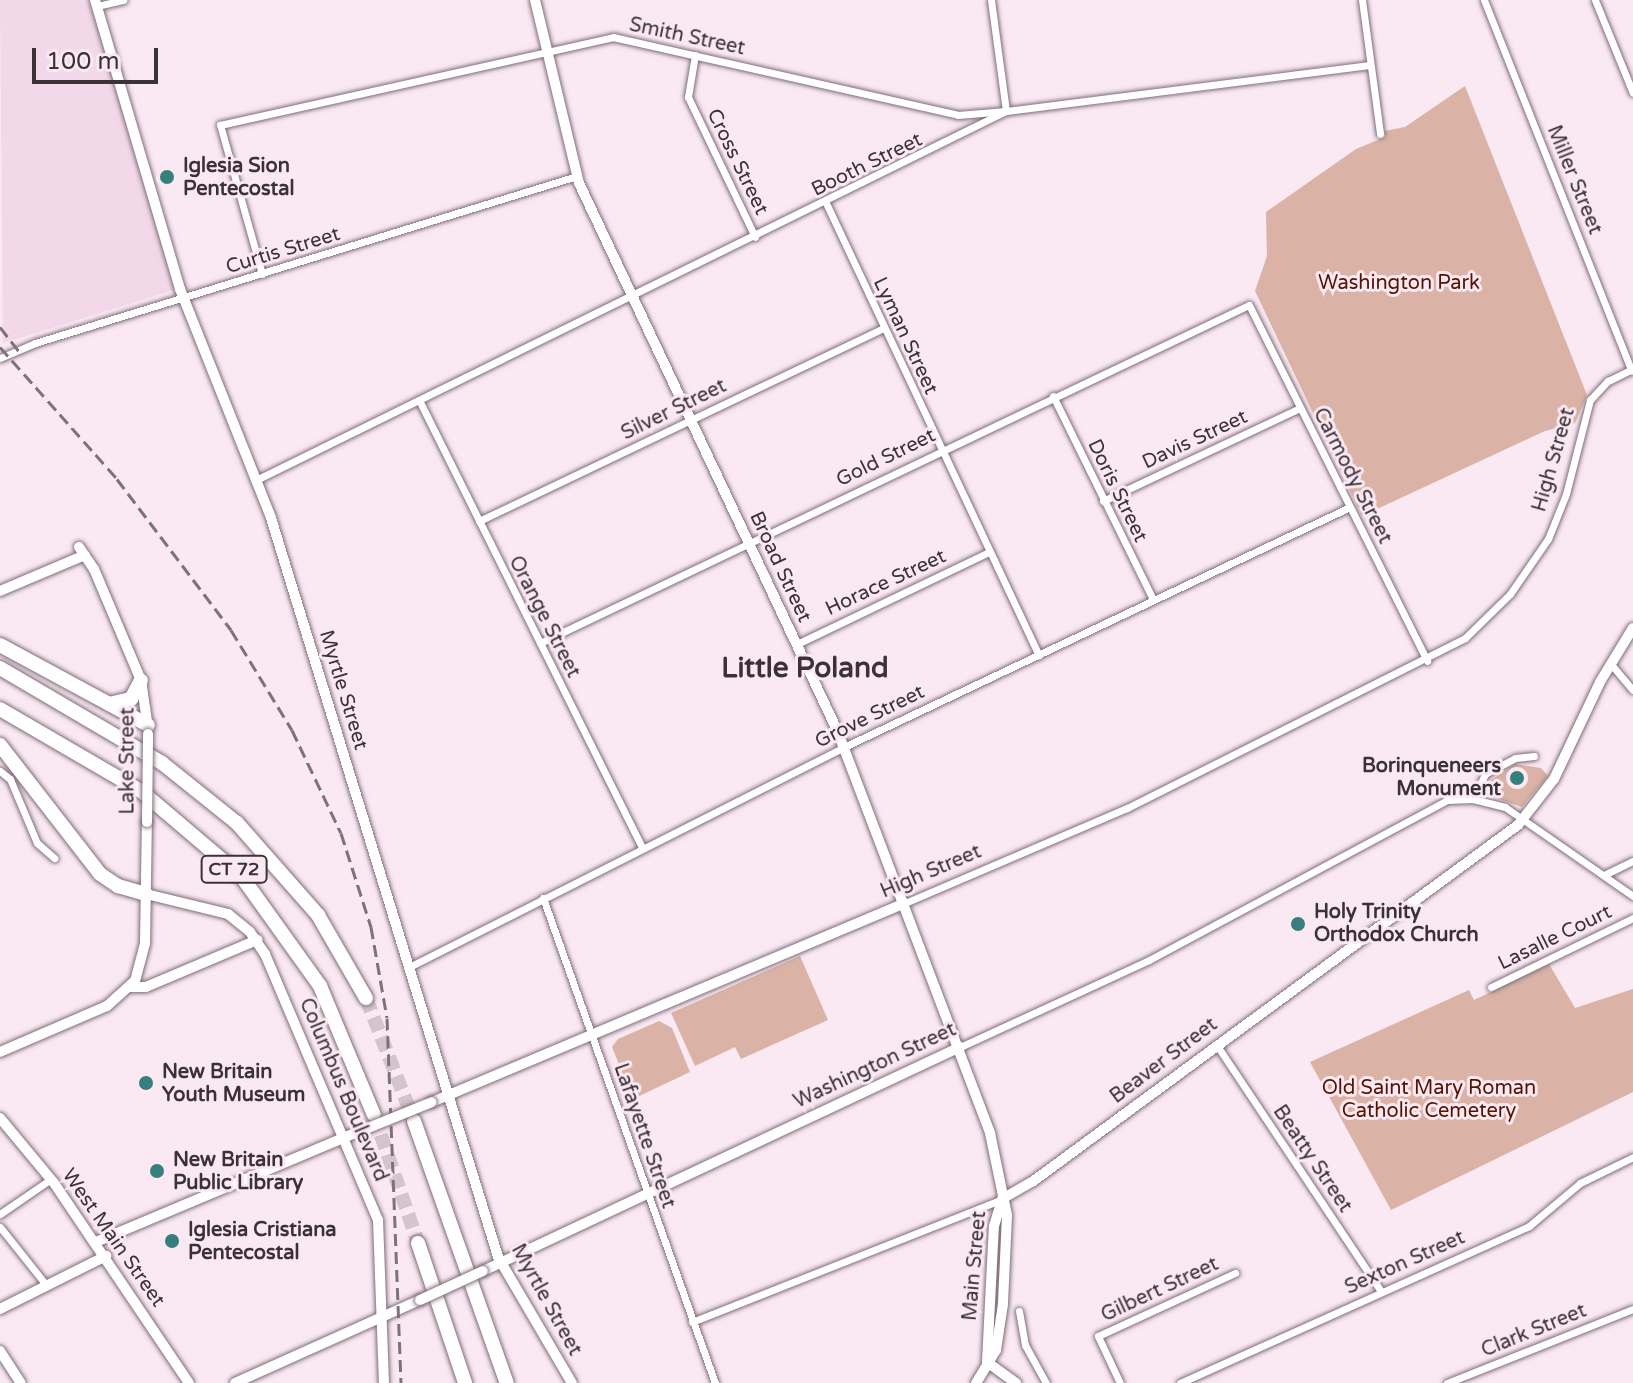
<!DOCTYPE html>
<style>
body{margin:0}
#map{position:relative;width:1633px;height:1383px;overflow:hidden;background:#fae8f3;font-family:"Varela Round",sans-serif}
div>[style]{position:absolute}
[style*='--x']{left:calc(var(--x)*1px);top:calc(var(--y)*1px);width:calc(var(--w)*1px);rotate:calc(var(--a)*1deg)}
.built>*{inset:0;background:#f2d8e8}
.green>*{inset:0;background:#dab3a6}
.highway-tunnel>*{height:14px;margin-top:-7px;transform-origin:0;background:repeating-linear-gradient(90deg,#d4c4cd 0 14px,transparent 0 21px)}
.roads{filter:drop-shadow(0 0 2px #7e6e78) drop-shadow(0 0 2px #7e6e78)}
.street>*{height:7px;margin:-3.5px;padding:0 3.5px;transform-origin:3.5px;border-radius:3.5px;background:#fff}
.secondary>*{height:10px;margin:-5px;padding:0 5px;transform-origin:5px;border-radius:5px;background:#fff}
.highway>*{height:14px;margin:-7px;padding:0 7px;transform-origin:7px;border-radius:7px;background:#fff}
.rail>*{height:3px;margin-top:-1.5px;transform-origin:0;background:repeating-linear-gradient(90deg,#7d7279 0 12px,transparent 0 18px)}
.bridges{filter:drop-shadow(0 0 2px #7e6e78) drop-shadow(0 0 2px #7e6e78)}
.secondary-bridge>*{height:10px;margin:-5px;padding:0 5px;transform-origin:5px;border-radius:5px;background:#fff}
.dots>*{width:22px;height:22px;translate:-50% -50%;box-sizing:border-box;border:4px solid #fae8f3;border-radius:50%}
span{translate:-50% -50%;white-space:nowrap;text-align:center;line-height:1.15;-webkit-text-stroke:6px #fae8f3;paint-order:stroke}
.shield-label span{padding:2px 6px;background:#fae8f3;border:2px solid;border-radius:6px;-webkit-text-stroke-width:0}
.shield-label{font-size:18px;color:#3a3237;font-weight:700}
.street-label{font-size:20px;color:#3a3237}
.poi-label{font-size:20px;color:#3a3237;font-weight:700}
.left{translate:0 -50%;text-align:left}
.right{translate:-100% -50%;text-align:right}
.park-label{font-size:20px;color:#531400}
.district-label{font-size:28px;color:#3a3237;font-weight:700}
.scale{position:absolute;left:32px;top:48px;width:126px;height:36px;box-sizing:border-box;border:4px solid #3a3237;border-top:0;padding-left:10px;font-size:24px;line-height:28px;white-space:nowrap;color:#3a3237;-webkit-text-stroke:6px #fae8f3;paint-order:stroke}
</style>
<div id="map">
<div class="built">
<i style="clip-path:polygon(0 0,91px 0,177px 289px,3px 343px)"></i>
</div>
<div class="green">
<i style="clip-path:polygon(1465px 86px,1587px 395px,1575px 423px,1545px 431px,1362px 516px,1255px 291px,1267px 256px,1266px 212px,1356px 149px,1385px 137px,1385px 131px,1405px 127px)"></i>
<i style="clip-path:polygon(1515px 764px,1541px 768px,1548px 776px,1522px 807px,1487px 795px,1483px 786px)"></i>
<i style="clip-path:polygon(800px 956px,828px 1020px,741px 1059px,735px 1047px,695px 1066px,671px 1013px)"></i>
<i style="clip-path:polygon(1549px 964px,1575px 1008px,1633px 989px,1633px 1092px,1391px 1210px,1310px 1062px,1469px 990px,1474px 1000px)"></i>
<i style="clip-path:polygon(659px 1021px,672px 1028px,690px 1072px,633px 1099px,612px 1047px,618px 1039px)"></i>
</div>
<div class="highway-tunnel">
<i style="--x:366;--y:998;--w:132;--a:68.7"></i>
<i style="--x:374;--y:1115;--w:135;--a:71"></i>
</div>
<div class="roads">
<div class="street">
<i style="--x:1362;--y:0;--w:135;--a:82.3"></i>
<i style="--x:1484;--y:0;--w:399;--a:68.3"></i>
<i style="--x:1595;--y:0;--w:100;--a:67.8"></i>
<i style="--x:97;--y:6;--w:27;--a:-13"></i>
<i style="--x:695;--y:55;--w:43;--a:99.5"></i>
<i style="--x:688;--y:97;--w:155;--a:64.4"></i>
<i style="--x:826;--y:203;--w:500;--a:64.8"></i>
<i style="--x:262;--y:274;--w:155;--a:-105.7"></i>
<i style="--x:220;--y:125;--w:403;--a:-12.6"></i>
<i style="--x:613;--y:37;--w:354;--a:12.7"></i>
<i style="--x:958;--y:115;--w:48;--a:-4.8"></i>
<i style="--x:1006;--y:111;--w:112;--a:-97.7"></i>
<i style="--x:0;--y:358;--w:38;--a:-23"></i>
<i style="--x:35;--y:343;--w:567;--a:-17.13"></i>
<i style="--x:1053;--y:396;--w:226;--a:63.8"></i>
<i style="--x:419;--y:400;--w:500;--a:63.5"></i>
<i style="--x:256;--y:480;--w:836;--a:-26.2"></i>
<i style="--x:1006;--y:111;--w:367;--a:-7.2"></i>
<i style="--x:1103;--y:501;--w:218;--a:-25.3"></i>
<i style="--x:479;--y:521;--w:448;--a:-25.5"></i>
<i style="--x:540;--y:643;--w:785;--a:-25.49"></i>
<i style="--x:1249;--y:305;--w:398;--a:63.4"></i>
<i style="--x:797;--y:644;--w:213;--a:-25.6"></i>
<i style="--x:1610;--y:663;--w:35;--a:50"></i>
<i style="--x:0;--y:771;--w:13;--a:39"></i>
<i style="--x:10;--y:779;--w:69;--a:67.1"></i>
<i style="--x:37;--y:843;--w:23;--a:41"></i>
<i style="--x:1473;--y:799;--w:28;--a:-64"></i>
<i style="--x:1485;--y:774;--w:34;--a:-28"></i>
<i style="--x:1515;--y:758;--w:19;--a:-6"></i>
<i style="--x:1604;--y:875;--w:32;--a:-26"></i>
<i style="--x:543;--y:898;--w:515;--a:70.47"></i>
<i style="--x:905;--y:903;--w:241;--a:-23.2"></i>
<i style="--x:1127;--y:808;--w:378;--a:-26.7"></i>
<i style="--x:1465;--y:638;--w:63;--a:-44.4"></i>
<i style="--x:1510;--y:594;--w:67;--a:-55.4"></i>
<i style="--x:1548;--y:539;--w:48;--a:-68.2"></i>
<i style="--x:1566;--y:494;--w:97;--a:-75.7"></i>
<i style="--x:1590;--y:400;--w:26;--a:-47"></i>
<i style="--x:1608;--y:381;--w:28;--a:-26"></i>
<i style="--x:411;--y:966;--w:485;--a:-26.8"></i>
<i style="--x:844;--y:747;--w:560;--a:-25.38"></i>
<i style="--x:1491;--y:987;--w:158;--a:-25.9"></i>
<i style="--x:1216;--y:1044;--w:297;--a:56.3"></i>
<i style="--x:960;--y:1047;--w:208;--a:-24.7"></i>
<i style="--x:1149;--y:960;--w:338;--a:-28.2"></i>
<i style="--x:1447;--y:800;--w:26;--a:-2"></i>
<i style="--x:1473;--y:799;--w:33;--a:14"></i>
<i style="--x:1505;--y:807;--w:156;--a:34.8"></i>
<i style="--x:0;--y:1214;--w:62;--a:-34.5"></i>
<i style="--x:0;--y:1227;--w:75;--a:51.5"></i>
<i style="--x:1019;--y:1311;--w:35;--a:80"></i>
<i style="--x:1025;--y:1345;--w:43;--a:61.1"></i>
<i style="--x:692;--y:1322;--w:334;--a:-21.6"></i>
<i style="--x:1120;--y:1383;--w:52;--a:-115.1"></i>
<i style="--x:1098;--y:1336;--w:151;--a:-24.7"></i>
<i style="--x:1180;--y:1383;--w:383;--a:-24.2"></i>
<i style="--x:1529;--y:1226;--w:67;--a:-40.1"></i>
<i style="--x:1580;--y:1183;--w:59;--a:-26.1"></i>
<i style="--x:1447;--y:1383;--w:200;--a:-21.7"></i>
</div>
<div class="secondary">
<i style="--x:95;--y:0;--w:301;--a:73.6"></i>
<i style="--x:180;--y:289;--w:246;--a:68.3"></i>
<i style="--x:271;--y:518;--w:773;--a:72.92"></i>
<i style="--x:498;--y:1257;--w:146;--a:59.6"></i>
<i style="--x:535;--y:0;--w:188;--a:76.5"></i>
<i style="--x:579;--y:183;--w:605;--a:64.75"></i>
<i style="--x:837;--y:730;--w:431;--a:69.2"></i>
<i style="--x:990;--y:1133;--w:84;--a:78.3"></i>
<i style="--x:1007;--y:1215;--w:89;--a:92.6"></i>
<i style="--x:1003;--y:1304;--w:47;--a:98.7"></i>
<i style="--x:996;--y:1350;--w:39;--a:121"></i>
<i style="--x:79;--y:547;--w:27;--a:56"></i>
<i style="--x:94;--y:569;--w:121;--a:67.1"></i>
<i style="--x:141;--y:680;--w:49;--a:81.7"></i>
<i style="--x:0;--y:591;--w:92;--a:-23"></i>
<i style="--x:146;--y:894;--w:84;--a:13.7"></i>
<i style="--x:228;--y:914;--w:28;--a:39"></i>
<i style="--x:250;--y:932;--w:27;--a:56"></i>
<i style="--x:265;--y:954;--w:289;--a:67"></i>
<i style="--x:378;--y:1220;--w:163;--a:87.9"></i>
<i style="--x:131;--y:987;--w:15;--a:0"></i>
<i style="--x:146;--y:987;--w:121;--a:-22.9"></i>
<i style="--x:0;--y:1052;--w:116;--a:-23.3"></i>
<i style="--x:107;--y:1006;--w:38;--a:-42"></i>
<i style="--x:135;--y:981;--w:39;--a:-75"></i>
<i style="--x:145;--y:943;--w:121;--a:-89.1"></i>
<i style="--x:432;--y:1102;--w:513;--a:-22.82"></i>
<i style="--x:0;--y:1118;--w:85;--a:50.3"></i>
<i style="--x:54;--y:1183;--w:241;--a:56"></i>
<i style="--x:1002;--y:1199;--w:34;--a:-30"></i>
<i style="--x:1032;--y:1182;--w:603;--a:-36.3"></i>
<i style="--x:1518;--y:825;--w:58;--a:-52"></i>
<i style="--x:1554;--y:779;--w:107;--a:-64.6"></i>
<i style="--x:1600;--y:682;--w:63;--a:-58.6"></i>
<i style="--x:96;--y:1242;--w:290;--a:-22.8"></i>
<i style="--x:483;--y:1271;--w:527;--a:-25.15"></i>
<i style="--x:0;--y:1309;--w:119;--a:-26.6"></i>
<i style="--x:0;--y:1351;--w:38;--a:57"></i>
<i style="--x:987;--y:1362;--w:136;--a:-87.1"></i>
<i style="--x:994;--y:1226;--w:28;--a:-73"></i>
<i style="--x:987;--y:1362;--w:36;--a:36"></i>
<i style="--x:235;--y:1383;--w:203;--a:-24.2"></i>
</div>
<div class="highway">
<i style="--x:0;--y:645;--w:168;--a:28.4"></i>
<i style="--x:0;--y:668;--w:188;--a:30.4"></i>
<i style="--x:162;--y:763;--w:96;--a:38.7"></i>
<i style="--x:237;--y:823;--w:123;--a:48.6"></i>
<i style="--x:318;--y:915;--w:96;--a:60"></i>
<i style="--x:109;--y:704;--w:23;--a:-13"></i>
<i style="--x:131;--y:699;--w:21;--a:-62"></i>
<i style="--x:0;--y:709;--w:163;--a:30.2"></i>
<i style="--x:141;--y:791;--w:133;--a:40.4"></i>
<i style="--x:242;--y:877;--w:134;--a:54.4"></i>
<i style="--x:320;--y:986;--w:140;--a:67.3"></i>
<i style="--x:0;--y:745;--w:163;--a:52.2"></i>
<i style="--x:100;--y:874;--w:22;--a:34"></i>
<i style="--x:118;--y:886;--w:29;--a:16"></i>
<i style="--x:414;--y:1121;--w:278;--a:70.5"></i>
<i style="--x:418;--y:1243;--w:148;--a:71.4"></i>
</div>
</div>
<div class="rail">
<i style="--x:0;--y:327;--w:36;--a:52"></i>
<i style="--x:0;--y:347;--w:176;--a:48.4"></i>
<i style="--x:117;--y:479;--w:189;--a:52.9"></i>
<i style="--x:231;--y:630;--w:117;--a:58.6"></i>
<i style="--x:292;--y:730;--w:114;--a:64.6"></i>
<i style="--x:341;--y:833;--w:99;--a:72.3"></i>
<i style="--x:371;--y:927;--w:92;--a:80"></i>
<i style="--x:387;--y:1018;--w:365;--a:87.8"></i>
</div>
<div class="bridges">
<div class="secondary-bridge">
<i style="--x:147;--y:822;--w:88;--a:-89.3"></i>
<i style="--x:363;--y:1130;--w:74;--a:-22.1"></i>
<i style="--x:420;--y:1300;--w:69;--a:-24.7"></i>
</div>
</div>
<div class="dots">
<i style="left:167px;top:177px;background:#377f7c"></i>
<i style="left:1517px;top:778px;background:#377f7c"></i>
<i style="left:1298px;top:924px;background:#377f7c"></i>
<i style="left:146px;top:1083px;background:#377f7c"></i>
<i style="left:157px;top:1171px;background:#377f7c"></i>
<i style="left:172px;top:1241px;background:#377f7c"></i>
</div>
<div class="shield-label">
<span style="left:234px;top:869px">CT 72</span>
</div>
<div class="street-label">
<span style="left:687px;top:37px;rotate:12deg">Smith Street</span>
<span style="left:737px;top:162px;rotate:64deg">Cross Street</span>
<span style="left:867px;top:165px;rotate:-26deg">Booth Street</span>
<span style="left:1574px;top:180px;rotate:68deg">Miller Street</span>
<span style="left:283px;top:251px;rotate:-17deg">Curtis Street</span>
<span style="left:905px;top:336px;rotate:65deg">Lyman Street</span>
<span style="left:674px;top:410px;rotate:-26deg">Silver Street</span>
<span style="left:1195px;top:440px;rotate:-25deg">Davis Street</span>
<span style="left:886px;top:458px;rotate:-26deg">Gold Street</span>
<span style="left:1554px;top:460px;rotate:-74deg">High Street</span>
<span style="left:1352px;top:476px;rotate:63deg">Carmody Street</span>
<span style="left:1117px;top:491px;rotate:64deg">Doris Street</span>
<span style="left:780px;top:567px;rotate:65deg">Broad Street</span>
<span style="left:886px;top:583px;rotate:-25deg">Horace Street</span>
<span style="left:544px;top:617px;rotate:63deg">Orange Street</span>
<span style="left:343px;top:690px;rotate:73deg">Myrtle Street</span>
<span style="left:870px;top:717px;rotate:-26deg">Grove Street</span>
<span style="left:128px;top:761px;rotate:-90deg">Lake Street</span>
<span style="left:931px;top:872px;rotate:-23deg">High Street</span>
<span style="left:1555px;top:938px;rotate:-26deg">Lasalle Court</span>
<span style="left:1164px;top:1061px;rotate:-37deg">Beaver Street</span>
<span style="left:875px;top:1066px;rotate:-25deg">Washington Street</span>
<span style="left:343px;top:1090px;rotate:67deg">Columbus Boulevard</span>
<span style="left:644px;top:1136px;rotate:71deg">Lafayette Street</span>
<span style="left:1312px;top:1159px;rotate:56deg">Beatty Street</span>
<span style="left:113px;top:1238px;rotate:55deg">West Main Street</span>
<span style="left:1405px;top:1263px;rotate:-24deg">Sexton Street</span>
<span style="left:975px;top:1266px;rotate:-85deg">Main Street</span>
<span style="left:1160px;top:1290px;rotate:-25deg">Gilbert Street</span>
<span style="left:546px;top:1300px;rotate:61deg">Myrtle Street</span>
<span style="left:1534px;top:1331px;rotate:-22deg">Clark Street</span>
</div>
<div class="poi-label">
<span class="left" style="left:183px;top:178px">Iglesia Sion<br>Pentecostal</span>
<span class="right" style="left:1501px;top:778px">Borinqueneers<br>Monument</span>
<span class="left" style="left:1314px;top:924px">Holy Trinity<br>Orthodox Church</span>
<span class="left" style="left:162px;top:1084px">New Britain<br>Youth Museum</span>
<span class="left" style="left:173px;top:1172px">New Britain<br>Public Library</span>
<span class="left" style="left:188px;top:1242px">Iglesia Cristiana<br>Pentecostal</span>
</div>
<div class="park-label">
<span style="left:1399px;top:283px">Washington Park</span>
<span style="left:1429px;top:1100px">Old Saint Mary Roman<br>Catholic Cemetery</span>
</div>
<div class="district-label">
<span style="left:805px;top:668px">Little Poland</span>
</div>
<div class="scale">100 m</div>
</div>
